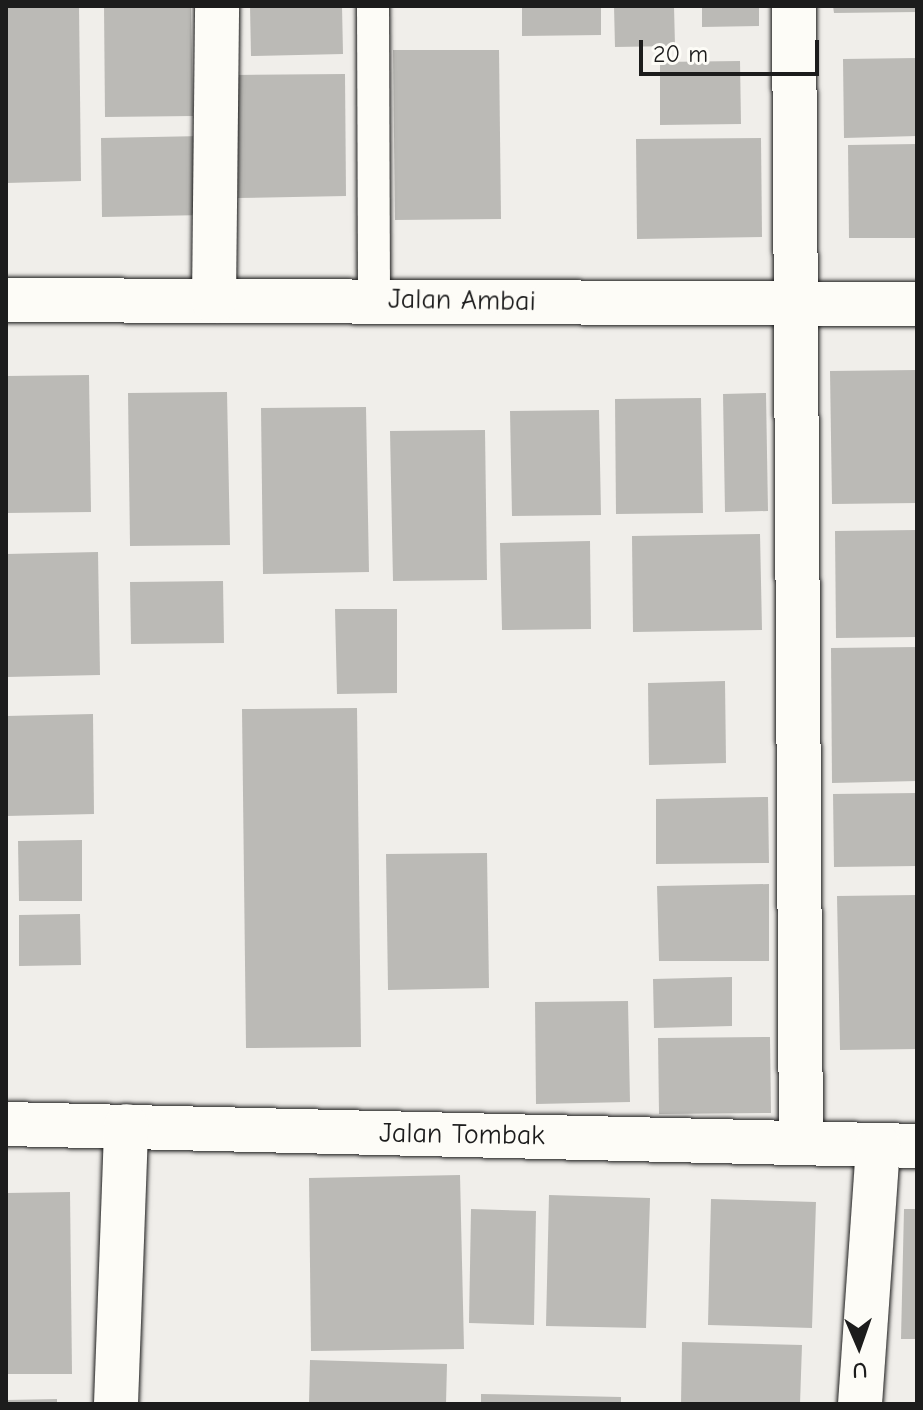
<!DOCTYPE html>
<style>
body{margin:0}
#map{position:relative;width:923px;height:1410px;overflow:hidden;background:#f0eeea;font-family:"Comic Neue",sans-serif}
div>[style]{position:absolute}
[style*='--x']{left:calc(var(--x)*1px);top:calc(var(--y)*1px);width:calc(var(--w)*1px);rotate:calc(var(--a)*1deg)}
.building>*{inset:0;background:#bbbab6}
.roads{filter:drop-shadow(0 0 2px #1c1c1c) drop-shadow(0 0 2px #1c1c1c)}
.service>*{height:32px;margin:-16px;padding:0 16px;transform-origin:16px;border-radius:16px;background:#fdfcf7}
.minor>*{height:44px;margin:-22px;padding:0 22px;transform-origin:22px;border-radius:22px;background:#fdfcf7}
span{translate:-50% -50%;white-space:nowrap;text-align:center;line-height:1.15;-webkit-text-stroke:6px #fdfcf7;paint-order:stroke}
.street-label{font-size:28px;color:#1c1c1c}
.frame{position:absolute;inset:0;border:8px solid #1c1c1c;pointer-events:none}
.north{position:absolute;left:819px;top:1306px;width:80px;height:80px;-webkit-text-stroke:6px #fdfcf7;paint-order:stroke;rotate:178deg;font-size:22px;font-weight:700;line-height:32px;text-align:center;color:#1c1c1c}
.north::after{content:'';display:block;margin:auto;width:28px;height:36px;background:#1c1c1c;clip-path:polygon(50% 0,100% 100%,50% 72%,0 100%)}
.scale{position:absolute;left:639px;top:40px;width:180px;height:36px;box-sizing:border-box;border:4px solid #1c1c1c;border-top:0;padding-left:10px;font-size:24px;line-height:28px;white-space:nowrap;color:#1c1c1c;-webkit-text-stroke:6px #fdfcf7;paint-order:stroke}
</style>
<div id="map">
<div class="building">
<i style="clip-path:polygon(6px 6px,79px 6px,81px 181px,6px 183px)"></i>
<i style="clip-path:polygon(104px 6px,191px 6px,193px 116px,105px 117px)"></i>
<i style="clip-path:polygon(250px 6px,342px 6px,343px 54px,251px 56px)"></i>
<i style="clip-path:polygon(522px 6px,601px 6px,601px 35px,522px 36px)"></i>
<i style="clip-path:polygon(614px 6px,674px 6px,675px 46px,615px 47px)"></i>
<i style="clip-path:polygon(702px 6px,759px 6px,759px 26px,702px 27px)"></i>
<i style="clip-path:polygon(833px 6px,917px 6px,917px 12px,834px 13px)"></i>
<i style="clip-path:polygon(393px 50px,499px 50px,501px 219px,395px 220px)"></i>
<i style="clip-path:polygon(917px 58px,917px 136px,844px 138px,843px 59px)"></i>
<i style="clip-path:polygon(740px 61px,741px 124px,660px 125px,660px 62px)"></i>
<i style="clip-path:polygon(345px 74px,346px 196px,238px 198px,236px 75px)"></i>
<i style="clip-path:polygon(203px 136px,205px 215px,102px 217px,101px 138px)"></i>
<i style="clip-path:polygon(761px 138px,762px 237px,637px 239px,636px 139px)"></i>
<i style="clip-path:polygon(917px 144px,917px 238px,849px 238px,848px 145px)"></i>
<i style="clip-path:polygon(917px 370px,917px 503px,832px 504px,830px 371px)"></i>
<i style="clip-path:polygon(89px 375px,91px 512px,6px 513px,6px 376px)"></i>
<i style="clip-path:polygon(227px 392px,230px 545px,130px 546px,128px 393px)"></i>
<i style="clip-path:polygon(766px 393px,768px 511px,725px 512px,723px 394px)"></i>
<i style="clip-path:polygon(701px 398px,703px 513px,616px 514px,615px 399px)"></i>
<i style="clip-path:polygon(366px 407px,369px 572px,263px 574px,261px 408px)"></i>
<i style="clip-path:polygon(599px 410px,601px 515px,512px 516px,510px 411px)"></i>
<i style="clip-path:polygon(485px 430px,487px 580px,393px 581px,390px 431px)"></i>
<i style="clip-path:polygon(917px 530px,917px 637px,836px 638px,835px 531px)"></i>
<i style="clip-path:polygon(760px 534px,762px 630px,633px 632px,632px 536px)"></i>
<i style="clip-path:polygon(590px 541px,591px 629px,502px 630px,500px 543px)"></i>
<i style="clip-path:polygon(98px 552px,100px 675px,6px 677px,6px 554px)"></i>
<i style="clip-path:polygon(223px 581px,224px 643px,131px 644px,130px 582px)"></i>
<i style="clip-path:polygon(335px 609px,397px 609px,397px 693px,337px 694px)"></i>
<i style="clip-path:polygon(917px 647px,917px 781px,832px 783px,831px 648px)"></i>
<i style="clip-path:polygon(725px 681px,726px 763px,649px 765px,648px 683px)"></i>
<i style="clip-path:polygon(357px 708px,361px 1047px,246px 1048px,242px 709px)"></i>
<i style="clip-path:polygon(93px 714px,94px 814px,6px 816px,6px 716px)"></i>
<i style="clip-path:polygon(917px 793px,917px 866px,834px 867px,833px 794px)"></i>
<i style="clip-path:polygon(768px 797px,769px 863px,656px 864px,656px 799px)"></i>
<i style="clip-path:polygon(82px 840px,82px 901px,19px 901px,18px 841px)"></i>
<i style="clip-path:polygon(487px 853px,489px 988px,388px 990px,386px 854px)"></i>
<i style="clip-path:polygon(769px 884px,769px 961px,659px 961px,657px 886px)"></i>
<i style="clip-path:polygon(917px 895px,917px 1049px,840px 1050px,837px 896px)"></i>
<i style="clip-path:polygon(80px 914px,81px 965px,19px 966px,19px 915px)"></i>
<i style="clip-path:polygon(732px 977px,732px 1026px,654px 1028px,653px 979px)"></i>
<i style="clip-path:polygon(628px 1001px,630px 1102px,536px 1104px,535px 1002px)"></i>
<i style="clip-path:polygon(770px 1037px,771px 1113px,659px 1114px,658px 1038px)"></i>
<i style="clip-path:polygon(460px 1175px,464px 1349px,311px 1351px,309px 1178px)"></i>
<i style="clip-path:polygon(70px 1192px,72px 1374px,6px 1374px,6px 1193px)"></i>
<i style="clip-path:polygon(549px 1195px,650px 1198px,646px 1328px,546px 1326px)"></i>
<i style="clip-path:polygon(711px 1199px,816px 1202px,812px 1328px,708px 1325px)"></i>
<i style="clip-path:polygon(471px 1209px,536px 1211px,534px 1325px,469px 1323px)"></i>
<i style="clip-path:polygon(904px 1209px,917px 1209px,917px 1339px,901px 1339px)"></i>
<i style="clip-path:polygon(682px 1342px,802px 1345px,800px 1404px,681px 1404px)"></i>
<i style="clip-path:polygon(310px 1360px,447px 1364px,446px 1404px,309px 1404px)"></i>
<i style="clip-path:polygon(481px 1394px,621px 1397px,621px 1404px,481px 1404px)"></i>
<i style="clip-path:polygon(57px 1399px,57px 1404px,6px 1404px,6px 1400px)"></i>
</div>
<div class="roads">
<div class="service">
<i style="--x:373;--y:6;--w:293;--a:89.8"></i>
</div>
<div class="minor">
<i style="--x:794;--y:6;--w:1136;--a:89.65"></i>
<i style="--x:6;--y:300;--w:911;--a:0.25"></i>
<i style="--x:214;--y:301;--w:295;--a:-89.4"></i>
<i style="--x:6;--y:1124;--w:911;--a:1.38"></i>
<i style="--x:116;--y:1404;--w:278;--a:-87.9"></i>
<i style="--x:860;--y:1404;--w:259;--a:-86"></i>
</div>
</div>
<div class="street-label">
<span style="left:462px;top:300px;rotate:1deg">Jalan Ambai</span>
<span style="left:462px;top:1134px;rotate:1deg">Jalan Tombak</span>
</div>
<div class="frame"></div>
<div class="north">U</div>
<div class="scale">20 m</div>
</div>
